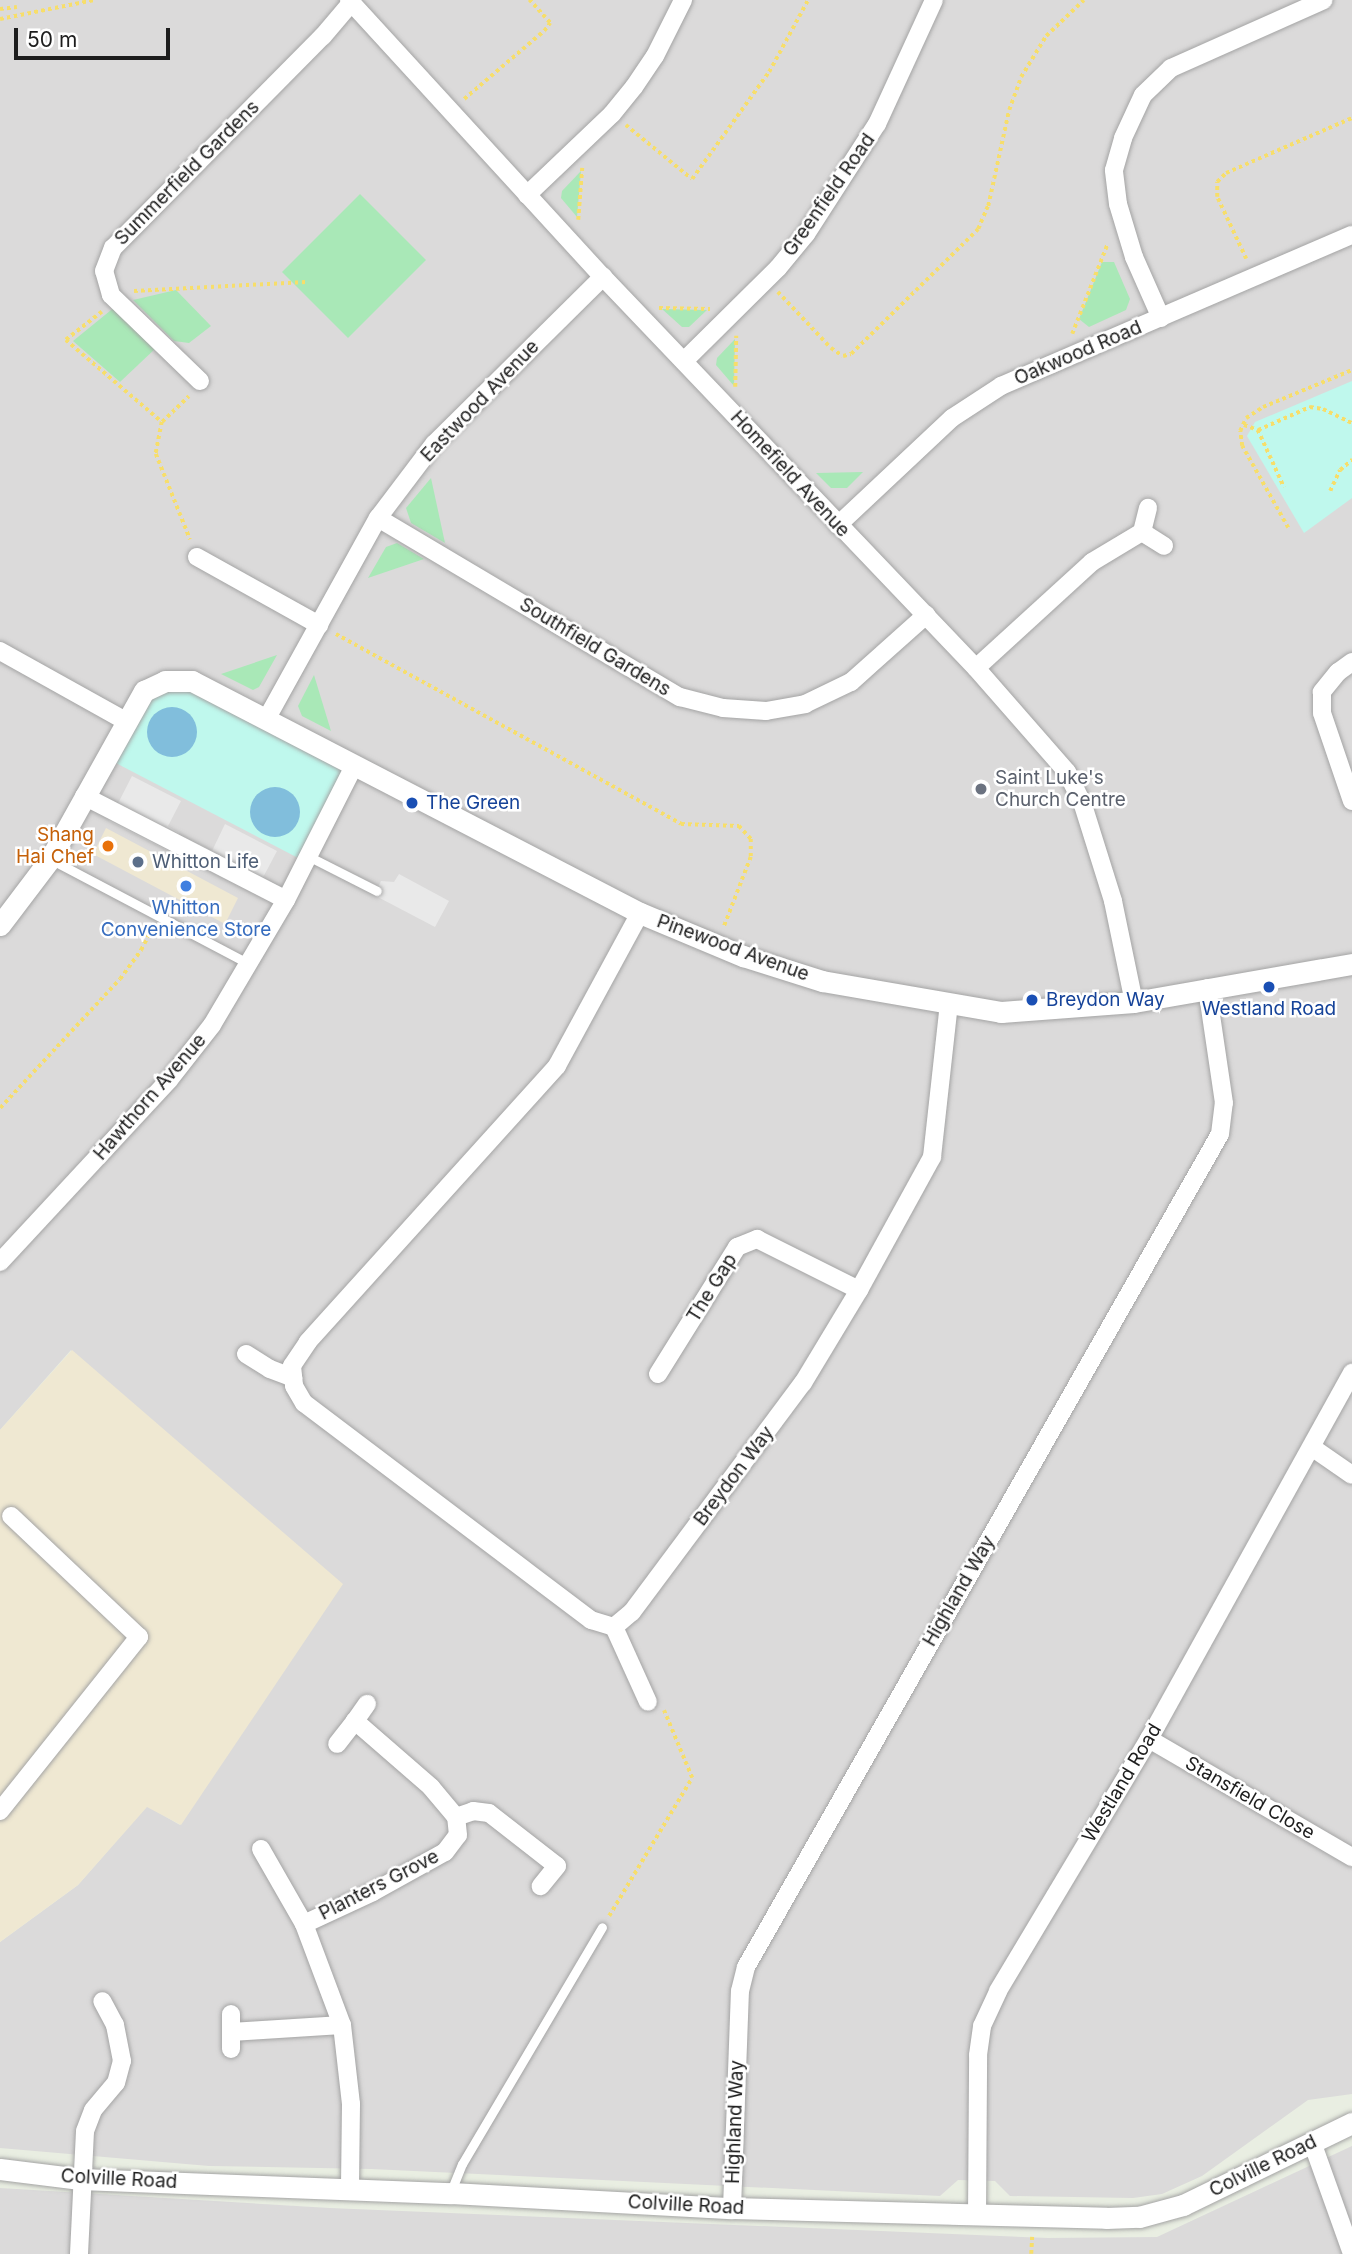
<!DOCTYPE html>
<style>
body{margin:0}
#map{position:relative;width:1352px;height:2254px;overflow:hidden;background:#e9eee2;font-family:Inter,sans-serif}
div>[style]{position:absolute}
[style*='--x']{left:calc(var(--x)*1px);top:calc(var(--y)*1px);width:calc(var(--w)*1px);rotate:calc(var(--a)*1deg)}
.residential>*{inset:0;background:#dbdada}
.commercial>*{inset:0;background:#efe8d2}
.grass>*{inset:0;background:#a9e8b7}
.park>*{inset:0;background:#bff8ed}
.pitch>*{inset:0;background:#81bedc}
.round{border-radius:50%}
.parking>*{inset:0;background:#e9e9e9}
.path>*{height:3.5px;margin-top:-1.75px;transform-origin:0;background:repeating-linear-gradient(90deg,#f7de6a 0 3.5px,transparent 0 7px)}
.roads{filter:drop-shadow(0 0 2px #a4a4a4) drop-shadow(0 0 2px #a4a4a4)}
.service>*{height:9px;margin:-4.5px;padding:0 4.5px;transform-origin:4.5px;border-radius:4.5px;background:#fff}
.minor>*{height:18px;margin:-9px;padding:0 9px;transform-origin:9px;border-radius:9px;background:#fff}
.tertiary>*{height:21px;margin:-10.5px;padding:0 10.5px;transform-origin:10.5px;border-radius:10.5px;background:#fff}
.dots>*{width:19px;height:19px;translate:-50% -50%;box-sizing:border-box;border:4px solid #fff;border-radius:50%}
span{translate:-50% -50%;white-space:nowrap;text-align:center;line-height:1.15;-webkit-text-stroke:5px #fff;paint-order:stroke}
.street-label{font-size:19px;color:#1d1d1d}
.worship-label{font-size:19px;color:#5b616d}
.left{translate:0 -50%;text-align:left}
.transit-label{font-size:19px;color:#164399}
.food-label{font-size:19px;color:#c56008}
.right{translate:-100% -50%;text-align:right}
.service-label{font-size:19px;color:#4e5e75}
.shop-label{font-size:19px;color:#366cbe}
.scale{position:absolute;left:14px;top:28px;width:156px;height:32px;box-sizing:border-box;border:4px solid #1d1d1d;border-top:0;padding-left:9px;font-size:21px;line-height:24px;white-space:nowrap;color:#1d1d1d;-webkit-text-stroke:5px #fff;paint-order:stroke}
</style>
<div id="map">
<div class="residential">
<i style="clip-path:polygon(0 0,1352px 0,1352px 2094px,1308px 2100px,1202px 2176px,1162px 2194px,1133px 2198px,1010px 2196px,995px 2181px,958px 2180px,940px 2196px,371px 2169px,209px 2166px,0 2148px,0 1942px,78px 1885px,147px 1806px,180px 1825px,71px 1350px,0 1430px)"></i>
<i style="clip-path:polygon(1352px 2146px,1352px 2254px,0 2254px,0 2188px,330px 2208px,1048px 2238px,1157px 2237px)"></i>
</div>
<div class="commercial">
<i style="clip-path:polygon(106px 828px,238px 898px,225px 924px,93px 854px)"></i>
<i style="clip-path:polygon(72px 1350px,343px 1584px,181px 1825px,147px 1807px,78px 1885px,0 1942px,0 1430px)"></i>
</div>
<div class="grass">
<i style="clip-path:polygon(581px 171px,577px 217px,561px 198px,562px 191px)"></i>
<i style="clip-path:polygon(360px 194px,426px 260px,348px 338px,282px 272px)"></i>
<i style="clip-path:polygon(1102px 262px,1114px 262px,1130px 299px,1126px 310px,1089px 327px,1079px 319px)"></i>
<i style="clip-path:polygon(176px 290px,211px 326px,189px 343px,174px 341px,133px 300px)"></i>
<i style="clip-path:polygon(116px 306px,157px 347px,120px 382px,73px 341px)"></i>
<i style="clip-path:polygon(662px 309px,707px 310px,689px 327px,682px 327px)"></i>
<i style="clip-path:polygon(735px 339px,734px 386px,716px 365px,717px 358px)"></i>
<i style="clip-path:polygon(863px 472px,847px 488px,831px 488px,816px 473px)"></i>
<i style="clip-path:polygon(431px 478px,445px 543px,411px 523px,406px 508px)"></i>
<i style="clip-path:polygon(397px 543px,424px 559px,368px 578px,386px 547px)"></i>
<i style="clip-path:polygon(277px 655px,259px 687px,253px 690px,221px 674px)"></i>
<i style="clip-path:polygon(314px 675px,331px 731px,302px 716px,298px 706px)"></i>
</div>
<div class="park">
<i style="clip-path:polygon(1352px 381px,1352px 498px,1304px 533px,1247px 436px,1255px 422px)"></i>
<i style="clip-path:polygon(166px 688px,191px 688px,348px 770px,302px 860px,112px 761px,147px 698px)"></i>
</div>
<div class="pitch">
<i class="round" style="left:147px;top:707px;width:50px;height:50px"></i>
<i class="round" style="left:250px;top:787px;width:50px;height:50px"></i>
</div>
<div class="parking">
<i style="clip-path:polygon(132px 776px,181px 801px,168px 826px,179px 833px,170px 852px,109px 821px)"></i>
<i style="clip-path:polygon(225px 824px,277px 851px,258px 887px,247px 890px,190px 861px,199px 844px,212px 851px)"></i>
<i style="clip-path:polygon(399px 874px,449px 901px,435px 927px,374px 895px,381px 881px,394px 882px)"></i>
</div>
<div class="path">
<i style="--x:0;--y:9;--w:17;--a:-7"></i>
<i style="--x:0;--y:19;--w:96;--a:-11.4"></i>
<i style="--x:464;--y:99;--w:105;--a:-40.4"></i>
<i style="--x:544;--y:31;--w:10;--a:-53"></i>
<i style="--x:550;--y:23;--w:31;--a:-132"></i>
<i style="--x:626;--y:125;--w:85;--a:39.3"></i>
<i style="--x:692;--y:179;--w:132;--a:-54.3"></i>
<i style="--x:769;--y:72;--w:82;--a:-61.6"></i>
<i style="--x:578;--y:220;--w:52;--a:-85.6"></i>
<i style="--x:1246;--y:259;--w:68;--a:-115.1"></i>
<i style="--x:1217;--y:197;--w:15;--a:-90"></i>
<i style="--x:1217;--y:182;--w:13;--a:-45"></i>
<i style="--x:1226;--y:173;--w:137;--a:-23.6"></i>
<i style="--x:134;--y:291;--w:172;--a:-3"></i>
<i style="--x:778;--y:292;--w:77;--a:46.6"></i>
<i style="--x:831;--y:348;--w:14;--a:34"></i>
<i style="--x:843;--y:356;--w:8;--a:-14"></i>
<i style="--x:851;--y:354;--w:178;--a:-44.5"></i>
<i style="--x:978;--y:229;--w:25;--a:-67"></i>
<i style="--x:988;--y:206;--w:98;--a:-77.7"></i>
<i style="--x:1009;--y:110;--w:35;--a:-70"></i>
<i style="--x:1021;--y:77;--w:48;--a:-58.6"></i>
<i style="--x:1046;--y:36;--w:52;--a:-43.5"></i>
<i style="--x:659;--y:308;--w:51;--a:1.1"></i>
<i style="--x:102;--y:312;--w:46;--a:142.1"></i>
<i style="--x:66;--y:340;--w:126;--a:40.5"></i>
<i style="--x:162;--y:422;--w:37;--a:-44"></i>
<i style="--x:1072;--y:334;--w:96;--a:-68.5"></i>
<i style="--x:735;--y:387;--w:51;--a:-88.9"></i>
<i style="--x:162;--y:422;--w:33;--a:101"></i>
<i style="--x:156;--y:454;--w:92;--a:68.2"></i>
<i style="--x:1244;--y:425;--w:15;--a:20"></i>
<i style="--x:1258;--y:430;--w:57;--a:-23.9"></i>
<i style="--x:1310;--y:407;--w:13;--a:9"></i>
<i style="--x:1323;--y:409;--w:32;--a:26"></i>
<i style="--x:1258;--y:430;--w:63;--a:65.5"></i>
<i style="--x:1330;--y:491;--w:23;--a:-65"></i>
<i style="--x:1340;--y:470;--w:16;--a:-40"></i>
<i style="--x:1288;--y:528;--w:94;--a:-119.3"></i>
<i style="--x:1242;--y:446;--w:15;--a:-98"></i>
<i style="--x:1240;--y:431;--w:14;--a:-65"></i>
<i style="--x:1246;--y:418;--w:20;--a:-33"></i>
<i style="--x:1263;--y:407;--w:96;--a:-22.6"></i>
<i style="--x:336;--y:634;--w:394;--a:28.8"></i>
<i style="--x:681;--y:824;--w:58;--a:2"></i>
<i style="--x:739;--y:826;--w:18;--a:47"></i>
<i style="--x:751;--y:839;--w:18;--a:90"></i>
<i style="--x:751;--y:857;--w:75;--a:111.1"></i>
<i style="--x:0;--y:1108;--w:176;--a:-47.1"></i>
<i style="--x:120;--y:979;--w:36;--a:-54"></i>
<i style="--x:141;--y:950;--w:25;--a:-63"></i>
<i style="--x:609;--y:1916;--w:161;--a:-59"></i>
<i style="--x:692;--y:1778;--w:73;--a:-112.7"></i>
<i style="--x:1031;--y:2254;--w:17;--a:-87"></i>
</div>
<div class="roads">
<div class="service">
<i style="--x:308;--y:856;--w:77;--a:26.9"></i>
<i style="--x:52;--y:860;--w:223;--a:27.8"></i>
<i style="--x:451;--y:2191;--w:29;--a:-68"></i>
<i style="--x:462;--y:2164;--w:275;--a:-59.4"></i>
</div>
<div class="minor">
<i style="--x:349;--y:0;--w:376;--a:47.5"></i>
<i style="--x:603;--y:277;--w:540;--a:46.35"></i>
<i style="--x:976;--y:668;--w:138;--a:48.8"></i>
<i style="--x:1067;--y:772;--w:37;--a:64"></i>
<i style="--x:1083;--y:805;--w:101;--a:72.6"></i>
<i style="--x:1113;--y:901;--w:103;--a:78.3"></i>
<i style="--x:527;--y:195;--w:117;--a:-43.6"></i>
<i style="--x:612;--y:114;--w:35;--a:-51"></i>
<i style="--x:634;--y:87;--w:37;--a:-56"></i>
<i style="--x:655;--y:56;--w:63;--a:-63.4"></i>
<i style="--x:1161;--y:318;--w:67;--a:-113.9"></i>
<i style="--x:1134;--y:257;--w:55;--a:-106.8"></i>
<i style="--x:1118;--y:204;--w:34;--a:-97"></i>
<i style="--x:1114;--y:170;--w:33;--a:-74"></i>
<i style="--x:1123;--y:138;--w:47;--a:-65.1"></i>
<i style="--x:1143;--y:95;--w:39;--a:-44"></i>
<i style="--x:1171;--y:68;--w:167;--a:-24"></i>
<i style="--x:684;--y:361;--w:132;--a:-44.7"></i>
<i style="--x:778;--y:268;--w:44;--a:-50.5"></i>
<i style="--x:806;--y:234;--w:131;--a:-57.2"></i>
<i style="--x:877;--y:124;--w:136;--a:-65.3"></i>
<i style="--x:200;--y:381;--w:124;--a:-136"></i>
<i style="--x:111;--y:295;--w:25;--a:-106"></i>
<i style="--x:104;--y:271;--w:25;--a:-69"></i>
<i style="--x:113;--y:248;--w:298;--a:-45.3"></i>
<i style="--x:323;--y:36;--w:43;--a:-49.7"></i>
<i style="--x:378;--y:518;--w:351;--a:30.7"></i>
<i style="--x:680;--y:697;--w:44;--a:14.3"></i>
<i style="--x:723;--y:708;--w:43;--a:4"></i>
<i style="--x:766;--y:711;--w:40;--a:-10"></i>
<i style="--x:805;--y:704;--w:51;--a:-25.6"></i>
<i style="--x:851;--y:682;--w:101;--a:-41.8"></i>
<i style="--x:838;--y:525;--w:156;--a:-43.2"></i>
<i style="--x:952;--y:418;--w:59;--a:-33.1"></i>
<i style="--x:1001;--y:386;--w:382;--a:-23.3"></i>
<i style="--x:1142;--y:532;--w:26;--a:32"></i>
<i style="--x:197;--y:557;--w:140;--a:29.1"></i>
<i style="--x:0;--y:651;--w:144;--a:29.1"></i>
<i style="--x:1352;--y:662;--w:17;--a:144"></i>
<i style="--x:1338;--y:672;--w:26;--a:129"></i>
<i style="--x:1322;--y:692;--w:21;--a:90"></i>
<i style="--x:1322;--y:713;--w:93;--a:71.2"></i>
<i style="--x:976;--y:668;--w:157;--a:-42.4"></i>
<i style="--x:1092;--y:562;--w:58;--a:-31"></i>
<i style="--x:1142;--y:532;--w:25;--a:-76"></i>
<i style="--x:267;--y:718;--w:229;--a:-61"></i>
<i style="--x:378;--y:518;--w:93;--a:-52.9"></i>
<i style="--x:434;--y:444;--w:238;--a:-44.7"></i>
<i style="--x:84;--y:796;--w:227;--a:27.2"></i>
<i style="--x:640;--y:913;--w:174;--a:118.5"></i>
<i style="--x:557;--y:1066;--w:372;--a:132.1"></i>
<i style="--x:308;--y:1342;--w:29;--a:124"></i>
<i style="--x:292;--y:1366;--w:20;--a:84"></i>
<i style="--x:294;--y:1386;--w:20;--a:60"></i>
<i style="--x:304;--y:1403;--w:360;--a:37.1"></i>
<i style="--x:591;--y:1620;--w:24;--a:17"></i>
<i style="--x:614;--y:1627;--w:23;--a:-40"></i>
<i style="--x:632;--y:1612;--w:286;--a:-53.3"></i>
<i style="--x:803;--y:1383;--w:109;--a:-58.9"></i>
<i style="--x:859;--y:1290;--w:152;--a:-61.2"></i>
<i style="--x:932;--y:1157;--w:154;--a:-83.7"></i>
<i style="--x:0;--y:1262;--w:248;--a:-47.1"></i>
<i style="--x:169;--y:1080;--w:70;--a:-52"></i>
<i style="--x:212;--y:1025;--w:145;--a:-59.4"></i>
<i style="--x:286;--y:900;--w:150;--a:-63.1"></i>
<i style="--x:246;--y:1354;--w:28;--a:32"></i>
<i style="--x:270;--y:1369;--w:25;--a:21"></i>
<i style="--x:658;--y:1374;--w:150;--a:-58.1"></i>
<i style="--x:737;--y:1247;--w:22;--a:-22"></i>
<i style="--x:757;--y:1239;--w:114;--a:26.6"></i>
<i style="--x:1313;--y:1448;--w:47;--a:34.7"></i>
<i style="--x:614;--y:1627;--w:82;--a:65.6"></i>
<i style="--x:355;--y:1721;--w:21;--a:-55"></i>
<i style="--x:1149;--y:1739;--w:235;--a:30.2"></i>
<i style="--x:0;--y:1811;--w:223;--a:-51.4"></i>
<i style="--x:139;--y:1637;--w:176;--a:-136.6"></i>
<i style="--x:456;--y:1817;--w:18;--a:-19"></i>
<i style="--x:473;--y:1811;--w:16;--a:7"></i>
<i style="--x:489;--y:1813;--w:86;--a:37.9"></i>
<i style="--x:557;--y:1866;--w:26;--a:129"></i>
<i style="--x:261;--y:1849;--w:86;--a:60.2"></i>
<i style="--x:304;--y:1924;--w:108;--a:69.4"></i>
<i style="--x:342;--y:2025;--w:80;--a:83.5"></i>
<i style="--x:351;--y:2104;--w:86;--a:90.7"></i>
<i style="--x:304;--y:1924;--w:76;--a:-24.9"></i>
<i style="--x:373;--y:1892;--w:82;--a:-29.1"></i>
<i style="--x:445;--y:1852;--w:21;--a:-53"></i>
<i style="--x:458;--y:1835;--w:18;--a:-96"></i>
<i style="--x:456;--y:1817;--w:39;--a:-130"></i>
<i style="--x:431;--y:1787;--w:101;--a:-139"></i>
<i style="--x:355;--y:1721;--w:29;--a:128"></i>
<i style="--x:231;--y:2032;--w:18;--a:-90"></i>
<i style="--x:231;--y:2049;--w:17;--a:-90"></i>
<i style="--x:231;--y:2032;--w:111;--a:-3.6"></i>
<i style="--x:1312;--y:2142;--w:119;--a:70.3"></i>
<i style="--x:732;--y:2208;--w:217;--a:-87.9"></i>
<i style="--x:740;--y:1991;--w:25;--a:-76"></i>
<i style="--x:746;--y:1967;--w:958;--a:-60.36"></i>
<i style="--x:1220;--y:1134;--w:31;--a:-83"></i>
<i style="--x:1224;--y:1103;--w:116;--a:-98.4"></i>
<i style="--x:977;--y:2216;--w:161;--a:-89.6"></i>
<i style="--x:978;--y:2055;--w:29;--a:-82"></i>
<i style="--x:982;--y:2026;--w:38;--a:-65"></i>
<i style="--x:998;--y:1991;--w:294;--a:-59.1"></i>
<i style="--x:1149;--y:1739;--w:419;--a:-61"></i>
<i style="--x:79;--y:2254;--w:123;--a:-87.2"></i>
<i style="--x:85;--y:2131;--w:22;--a:-69"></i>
<i style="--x:93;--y:2110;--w:35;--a:-50"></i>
<i style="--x:116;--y:2083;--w:23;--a:-75"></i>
<i style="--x:122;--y:2061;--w:37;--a:-101"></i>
<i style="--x:115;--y:2025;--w:27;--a:-118"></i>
</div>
<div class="tertiary">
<i style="--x:0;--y:925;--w:83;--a:-52.9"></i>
<i style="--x:50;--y:859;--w:193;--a:-60.8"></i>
<i style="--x:144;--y:691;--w:23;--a:-25"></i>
<i style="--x:165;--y:681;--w:27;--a:0"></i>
<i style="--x:192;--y:681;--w:505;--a:27.38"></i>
<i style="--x:640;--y:913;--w:112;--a:22.7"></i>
<i style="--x:743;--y:956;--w:83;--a:17.6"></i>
<i style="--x:822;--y:981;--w:182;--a:9.8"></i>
<i style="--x:1001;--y:1012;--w:133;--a:-4.3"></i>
<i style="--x:1134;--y:1002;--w:221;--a:-9.9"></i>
<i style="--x:0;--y:2169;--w:81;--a:7.1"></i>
<i style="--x:80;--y:2179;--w:371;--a:2.2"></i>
<i style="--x:451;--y:2193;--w:281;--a:3.1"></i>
<i style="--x:732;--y:2208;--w:374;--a:1.5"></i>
<i style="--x:1106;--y:2218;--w:33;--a:-2"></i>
<i style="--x:1139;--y:2217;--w:46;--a:-15.3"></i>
<i style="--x:1183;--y:2205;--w:188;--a:-25.9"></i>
</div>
</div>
<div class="dots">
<i style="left:981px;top:789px;background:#6b7280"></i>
<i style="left:412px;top:803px;background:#1a4fb4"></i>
<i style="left:108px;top:846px;background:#e8710a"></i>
<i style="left:138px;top:862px;background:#5c6f8a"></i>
<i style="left:186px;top:886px;background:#3f7fe0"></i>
<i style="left:1269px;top:987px;background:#1a4fb4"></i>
<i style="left:1032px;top:1000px;background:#1a4fb4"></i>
</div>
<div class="street-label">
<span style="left:187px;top:173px;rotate:-45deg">Summerfield Gardens</span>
<span style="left:829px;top:195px;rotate:-55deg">Greenfield Road</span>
<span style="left:1078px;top:353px;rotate:-23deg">Oakwood Road</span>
<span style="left:480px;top:401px;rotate:-46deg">Eastwood Avenue</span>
<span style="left:790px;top:474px;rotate:47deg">Homefield Avenue</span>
<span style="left:595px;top:647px;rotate:31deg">Southfield Gardens</span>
<span style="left:733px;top:948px;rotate:20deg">Pinewood Avenue</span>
<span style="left:150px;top:1097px;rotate:-49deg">Hawthorn Avenue</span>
<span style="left:712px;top:1288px;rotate:-58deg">The Gap</span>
<span style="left:734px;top:1476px;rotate:-53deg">Breydon Way</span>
<span style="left:959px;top:1591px;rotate:-60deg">Highland Way</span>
<span style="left:1122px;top:1783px;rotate:-59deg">Westland Road</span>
<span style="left:1250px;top:1798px;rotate:30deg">Stansfield Close</span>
<span style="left:379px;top:1885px;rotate:-27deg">Planters Grove</span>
<span style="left:735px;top:2122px;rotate:-88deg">Highland Way</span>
<span style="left:1263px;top:2166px;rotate:-26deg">Colville Road</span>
<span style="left:119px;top:2179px;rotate:3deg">Colville Road</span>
<span style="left:686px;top:2205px;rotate:3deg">Colville Road</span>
</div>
<div class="worship-label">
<span class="left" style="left:995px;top:789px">Saint Luke's<br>Church Centre</span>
</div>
<div class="transit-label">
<span class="left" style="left:426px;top:803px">The Green</span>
<span class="left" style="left:1046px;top:1000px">Breydon Way</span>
<span style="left:1269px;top:1009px">Westland Road</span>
</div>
<div class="food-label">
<span class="right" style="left:94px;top:846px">Shang<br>Hai Chef</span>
</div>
<div class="service-label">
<span class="left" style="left:152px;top:862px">Whitton Life</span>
</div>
<div class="shop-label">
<span style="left:186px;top:919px">Whitton<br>Convenience Store</span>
</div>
<div class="scale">50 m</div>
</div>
